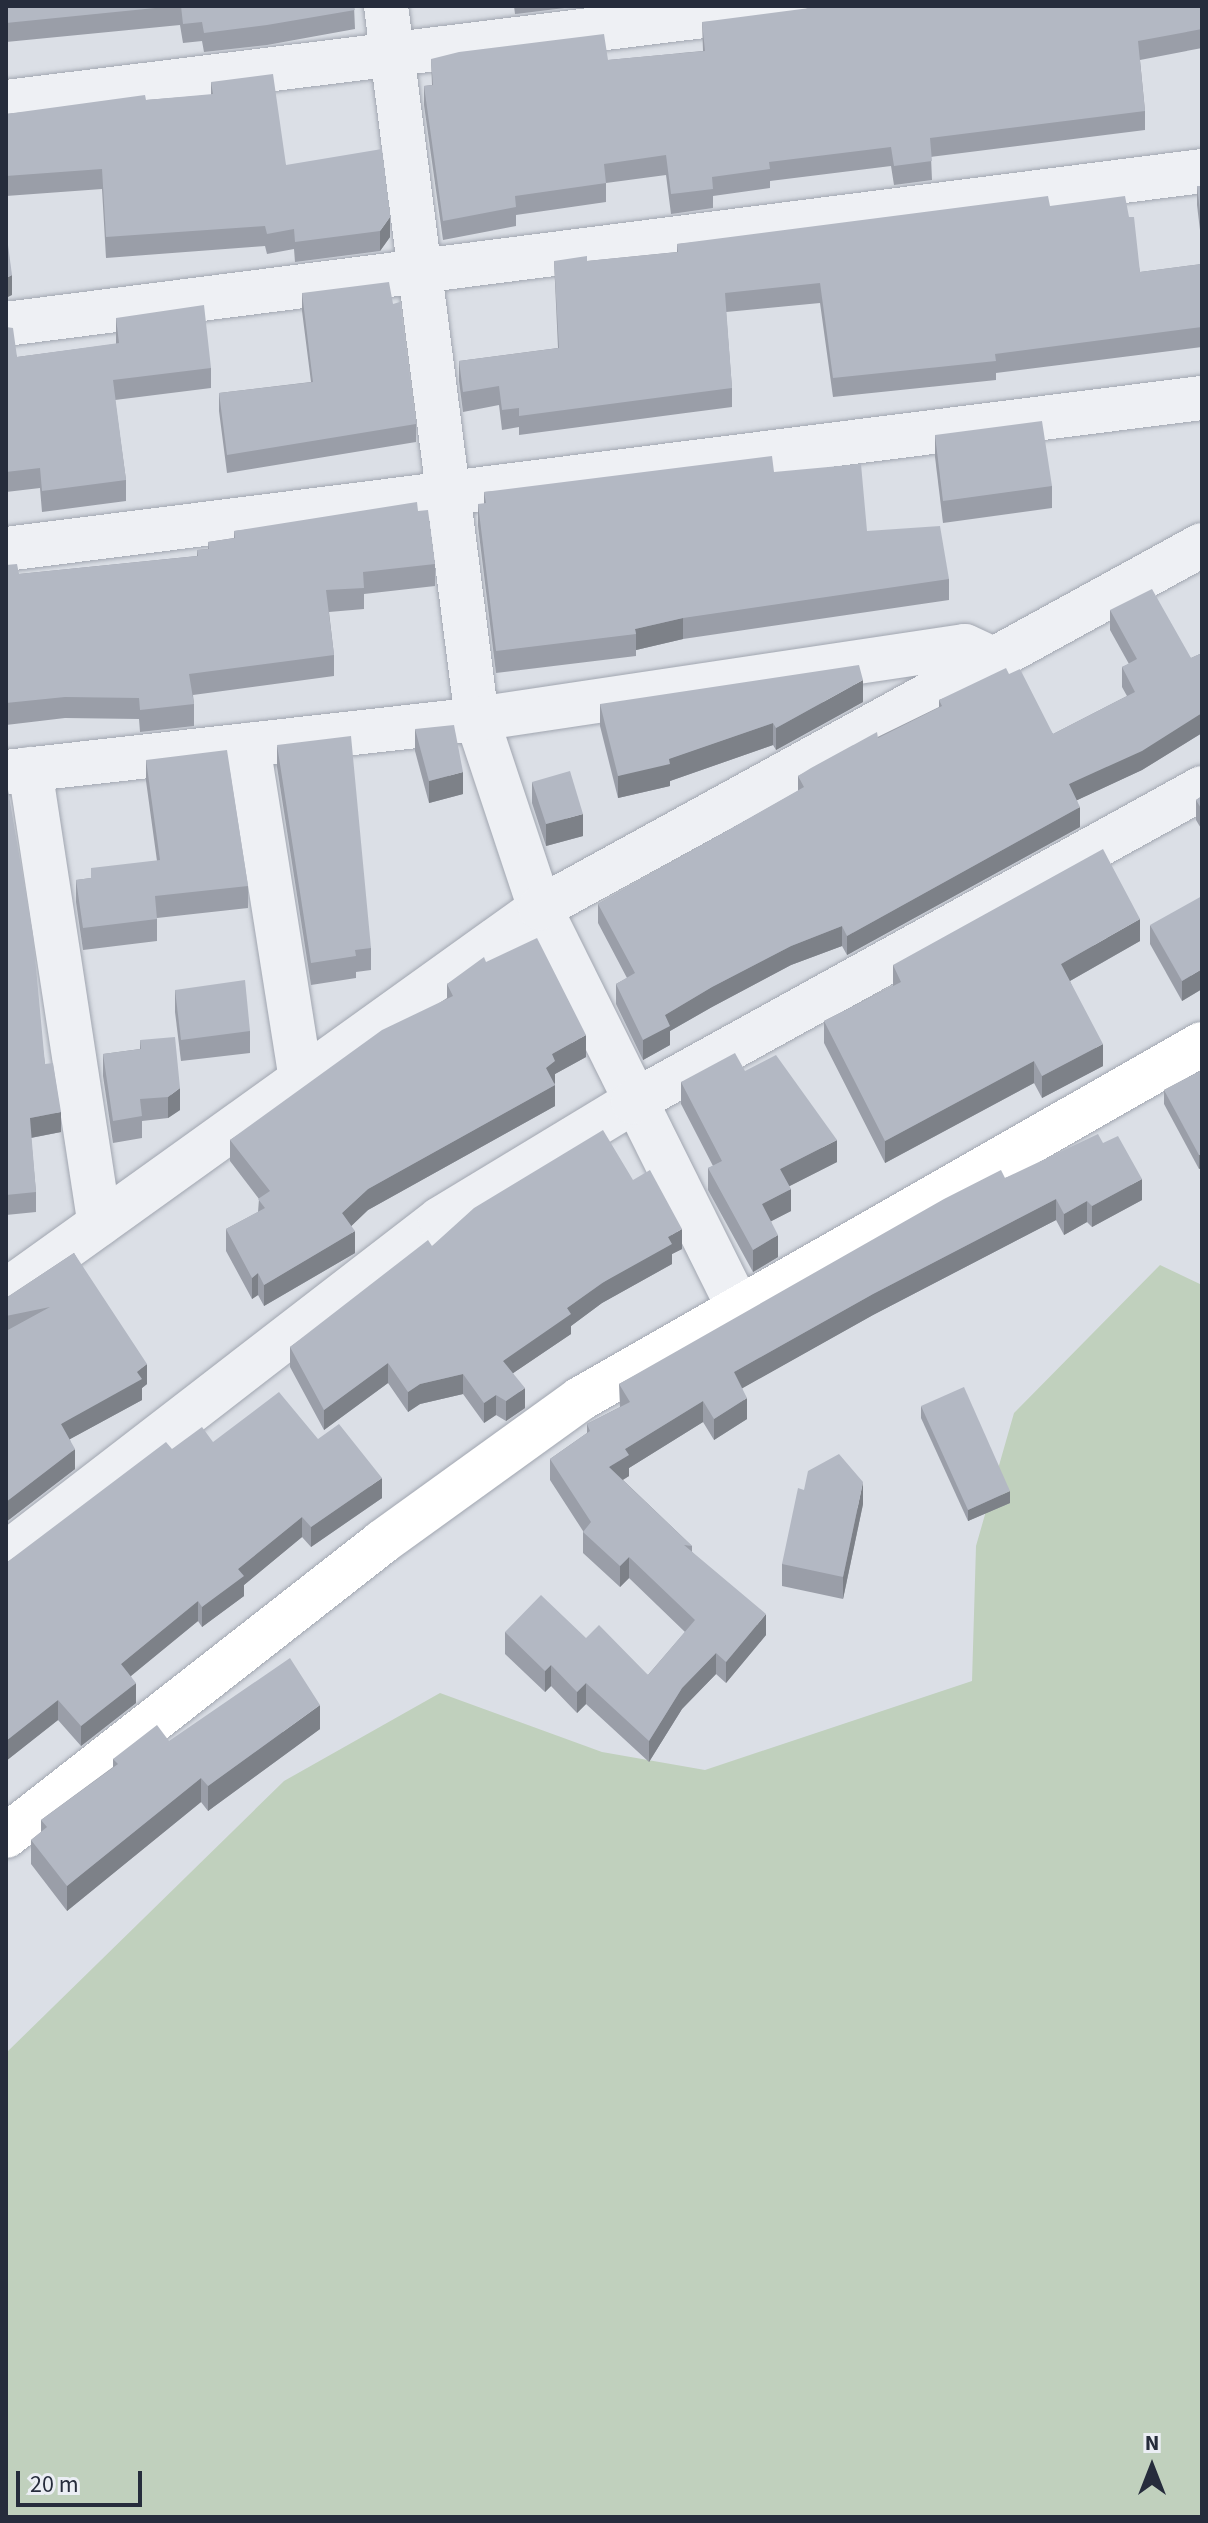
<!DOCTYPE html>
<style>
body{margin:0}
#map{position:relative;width:1208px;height:2523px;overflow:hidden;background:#dbdfe6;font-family:"Source Sans 3",sans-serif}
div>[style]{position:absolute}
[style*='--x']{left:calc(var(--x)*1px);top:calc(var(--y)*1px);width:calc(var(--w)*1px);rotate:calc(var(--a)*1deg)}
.green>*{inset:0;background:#c0d0bd}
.roads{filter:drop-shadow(0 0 2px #a1a6b0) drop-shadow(0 0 2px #a1a6b0)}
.street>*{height:44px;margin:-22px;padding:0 22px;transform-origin:22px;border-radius:22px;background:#eef0f4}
.secondary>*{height:44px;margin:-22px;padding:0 22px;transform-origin:22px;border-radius:22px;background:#fff}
.wall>*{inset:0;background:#9a9ea8}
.shaded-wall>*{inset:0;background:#7d8188}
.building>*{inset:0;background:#b3b8c3}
span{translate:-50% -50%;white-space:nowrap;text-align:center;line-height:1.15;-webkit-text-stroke:6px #ebeef4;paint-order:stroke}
.frame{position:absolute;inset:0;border:8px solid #262c3c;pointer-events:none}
.north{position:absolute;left:1112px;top:2427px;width:80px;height:80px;-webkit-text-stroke:6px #ebeef4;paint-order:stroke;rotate:0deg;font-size:22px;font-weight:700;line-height:32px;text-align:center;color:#262c3c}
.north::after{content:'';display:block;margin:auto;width:28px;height:36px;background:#262c3c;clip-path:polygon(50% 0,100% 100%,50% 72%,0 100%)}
.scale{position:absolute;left:16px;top:2471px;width:126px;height:36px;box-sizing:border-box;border:4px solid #262c3c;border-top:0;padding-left:10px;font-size:24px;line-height:28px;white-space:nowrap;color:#262c3c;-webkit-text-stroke:6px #ebeef4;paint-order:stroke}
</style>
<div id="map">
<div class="green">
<i style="clip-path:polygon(1160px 1265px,1202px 1285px,1202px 2517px,6px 2517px,6px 2053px,284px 1781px,440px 1693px,602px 1752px,705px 1770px,972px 1681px,976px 1546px,1014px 1413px)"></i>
</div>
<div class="roads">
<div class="street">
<i style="--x:386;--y:6;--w:719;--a:82.73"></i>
<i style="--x:477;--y:719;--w:199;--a:71.6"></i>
<i style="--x:540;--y:908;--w:445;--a:63.6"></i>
<i style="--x:6;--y:102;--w:785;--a:-7.03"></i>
<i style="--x:6;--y:324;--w:1206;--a:-7.29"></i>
<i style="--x:6;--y:549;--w:1205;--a:-7.2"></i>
<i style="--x:248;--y:745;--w:338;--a:81"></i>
<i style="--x:30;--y:769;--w:460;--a:81.3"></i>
<i style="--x:6;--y:772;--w:474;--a:-6.4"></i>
<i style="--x:477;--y:719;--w:493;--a:-8.5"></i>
<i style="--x:965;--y:646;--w:29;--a:25"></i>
<i style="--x:6;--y:1291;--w:657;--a:-35.65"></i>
<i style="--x:540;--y:908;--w:755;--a:-28.74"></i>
<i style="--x:6;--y:1554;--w:548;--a:-37.66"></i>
<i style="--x:440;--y:1219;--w:226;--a:-31.2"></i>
<i style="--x:633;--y:1102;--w:650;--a:-28.89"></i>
</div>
<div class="secondary">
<i style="--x:6;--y:1836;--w:477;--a:-38"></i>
<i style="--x:382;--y:1542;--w:244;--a:-35.8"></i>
<i style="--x:580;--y:1399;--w:716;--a:-29.72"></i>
</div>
</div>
<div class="wall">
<i style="clip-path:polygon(6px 6px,354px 6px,355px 29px,267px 45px,204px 52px,202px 41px,183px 43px,180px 25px,6px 42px)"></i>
<i style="clip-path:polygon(514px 6px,581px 6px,515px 14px)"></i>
<i style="clip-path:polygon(1202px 6px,1202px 48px,1140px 60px,1145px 111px,1145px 130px,931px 157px,932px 180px,894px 185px,891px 166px,770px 181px,770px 188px,713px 196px,713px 208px,671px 214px,666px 175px,606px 183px,606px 202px,516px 215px,516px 226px,443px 240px,424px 105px,424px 86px,432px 85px,431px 59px,608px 60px,703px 51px,702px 22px)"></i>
<i style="clip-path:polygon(211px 82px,286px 165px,390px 237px,380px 251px,295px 262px,294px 249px,267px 254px,265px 246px,106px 258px,102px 189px,6px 196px,6px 114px,146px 100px,211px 95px)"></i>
<i style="clip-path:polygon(1197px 186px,1202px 186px,1202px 247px,1197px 205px)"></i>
<i style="clip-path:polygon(1050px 206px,1129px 217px,1140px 272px,1202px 264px,1202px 347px,996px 373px,996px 380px,833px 397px,820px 303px,726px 312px,732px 388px,732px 407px,519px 435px,519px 427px,502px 430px,499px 405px,463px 412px,459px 381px,459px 361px,558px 348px,554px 261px,587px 261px,677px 252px,677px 244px)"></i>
<i style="clip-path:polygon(302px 293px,393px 304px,416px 424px,416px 442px,227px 473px,219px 411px,219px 393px,311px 382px,302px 311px)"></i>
<i style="clip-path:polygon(116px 318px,211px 368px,211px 388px,115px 400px,126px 480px,126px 501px,42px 512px,40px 488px,6px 492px,6px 327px,17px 357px,116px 344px)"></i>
<i style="clip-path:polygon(935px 435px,1052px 486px,1052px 508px,943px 523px,935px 457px)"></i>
<i style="clip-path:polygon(774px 472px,867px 531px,949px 579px,949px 600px,683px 639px,636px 650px,636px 656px,496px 673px,478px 526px,478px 504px,484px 504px,484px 492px)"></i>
<i style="clip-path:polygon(418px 511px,435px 564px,435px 586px,364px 594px,364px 609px,329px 612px,334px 655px,334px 676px,193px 695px,194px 704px,194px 726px,140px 732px,139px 719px,65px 718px,6px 725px,6px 565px,19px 574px,197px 556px,197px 550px,208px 549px,208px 542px,234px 538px,234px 531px)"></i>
<i style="clip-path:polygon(1110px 610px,1191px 658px,1202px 653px,1202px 733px,1142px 770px,1077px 800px,1080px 827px,847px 955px,842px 946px,791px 965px,712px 1007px,670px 1031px,670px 1045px,643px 1060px,616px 1004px,616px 984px,627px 978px,598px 923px,598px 904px,798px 791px,798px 776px,939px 707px,939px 700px,1009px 674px,1053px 734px,1127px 696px,1122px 687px,1122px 667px,1129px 664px,1110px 630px)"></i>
<i style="clip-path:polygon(863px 702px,776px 750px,773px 745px,670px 781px,670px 786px,618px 798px,600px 726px,600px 704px)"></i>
<i style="clip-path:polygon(415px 729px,463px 794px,429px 803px,415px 751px)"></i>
<i style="clip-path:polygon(277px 745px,371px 948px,371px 970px,356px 972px,356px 978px,311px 985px,277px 767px)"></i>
<i style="clip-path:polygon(146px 760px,248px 886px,248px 908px,157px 918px,157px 941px,83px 950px,76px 902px,76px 880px,91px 878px,157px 861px,146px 781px)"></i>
<i style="clip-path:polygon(6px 778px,45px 1064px,61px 1132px,31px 1138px,36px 1192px,36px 1212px,6px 1215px)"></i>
<i style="clip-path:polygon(532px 782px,583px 836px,546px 846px,532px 803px)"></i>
<i style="clip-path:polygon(1202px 796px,1202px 830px,1196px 820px,1196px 800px)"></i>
<i style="clip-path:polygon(1150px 925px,1202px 989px,1182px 1001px,1150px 944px)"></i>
<i style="clip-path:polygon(1140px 941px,1070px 981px,1103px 1066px,1042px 1098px,1034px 1083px,885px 1163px,824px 1043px,824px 1021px,893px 986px,893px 965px)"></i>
<i style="clip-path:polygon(486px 962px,586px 1057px,555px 1074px,555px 1106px,368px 1210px,351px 1226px,355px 1253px,264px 1306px,258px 1295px,252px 1299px,226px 1251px,226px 1229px,258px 1212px,259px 1199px,230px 1161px,230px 1140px,447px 998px,447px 984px)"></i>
<i style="clip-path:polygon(175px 990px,250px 1031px,250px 1053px,181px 1061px,175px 1012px)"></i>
<i style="clip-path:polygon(140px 1040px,180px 1110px,168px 1118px,142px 1121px,142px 1138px,113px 1143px,103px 1076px,103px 1054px,140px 1049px)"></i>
<i style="clip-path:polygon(1202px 1070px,1199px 1169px,1164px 1104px,1164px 1090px)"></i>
<i style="clip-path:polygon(745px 1071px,837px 1162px,789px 1186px,791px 1211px,771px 1221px,778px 1257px,753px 1272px,708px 1190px,708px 1168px,713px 1166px,681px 1104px,681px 1082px)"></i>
<i style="clip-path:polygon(1103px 1143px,1142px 1200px,1092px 1227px,1087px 1222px,1064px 1235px,1056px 1220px,873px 1315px,742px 1388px,747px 1419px,714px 1440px,703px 1422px,629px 1468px,629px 1476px,623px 1480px,692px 1546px,692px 1552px,766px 1635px,726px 1683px,716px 1674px,682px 1709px,649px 1762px,586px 1704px,577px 1713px,551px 1686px,545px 1692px,505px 1654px,505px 1632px,586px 1638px,648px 1675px,685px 1632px,629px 1578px,620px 1587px,583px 1553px,583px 1531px,550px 1480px,550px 1459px,587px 1433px,587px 1424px,620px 1407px,619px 1384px,1005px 1178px)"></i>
<i style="clip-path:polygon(633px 1180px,682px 1249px,672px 1254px,672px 1264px,602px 1303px,571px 1326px,571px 1334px,513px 1373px,525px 1408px,506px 1421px,496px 1415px,484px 1423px,463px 1394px,420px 1404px,408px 1412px,388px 1383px,324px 1430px,290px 1367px,290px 1347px,432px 1246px)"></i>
<i style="clip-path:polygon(74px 1253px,147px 1384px,142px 1388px,142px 1400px,70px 1439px,75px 1469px,6px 1522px,6px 1298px)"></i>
<i style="clip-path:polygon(921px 1406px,1010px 1503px,968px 1521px,921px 1418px)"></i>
<i style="clip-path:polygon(318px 1439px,382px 1498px,311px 1547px,302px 1537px,244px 1585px,244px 1596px,202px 1627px,198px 1621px,131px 1676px,136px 1703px,81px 1746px,58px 1720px,6px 1761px,6px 1563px,172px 1449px,213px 1442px)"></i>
<i style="clip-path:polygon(863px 1504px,843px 1599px,782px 1586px,782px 1564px)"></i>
<i style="clip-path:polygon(320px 1729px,208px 1811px,201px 1802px,67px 1911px,31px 1864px,31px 1840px,41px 1832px,41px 1820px,113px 1767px,113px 1759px,169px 1741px)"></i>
</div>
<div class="shaded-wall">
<i style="clip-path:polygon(390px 217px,390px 237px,380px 251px,380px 231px)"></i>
<i style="clip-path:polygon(12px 275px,12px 295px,6px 298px,6px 278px)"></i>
<i style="clip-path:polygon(683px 618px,683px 639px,636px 650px,636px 634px,635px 629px)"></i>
<i style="clip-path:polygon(863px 680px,863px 702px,776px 750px,776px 728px)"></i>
<i style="clip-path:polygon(1202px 713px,1202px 733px,1142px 770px,1069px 804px,1069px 784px)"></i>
<i style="clip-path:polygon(773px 723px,773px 745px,670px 781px,670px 786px,618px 798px,618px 776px)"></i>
<i style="clip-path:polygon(463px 772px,463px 794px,429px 803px,429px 781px)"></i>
<i style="clip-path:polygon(1080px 807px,1080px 827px,847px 955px,847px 936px)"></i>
<i style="clip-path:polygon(583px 814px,583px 836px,546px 846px,546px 824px)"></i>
<i style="clip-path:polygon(1140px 919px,1140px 941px,1061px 986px,1061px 964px)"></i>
<i style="clip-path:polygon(842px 926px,842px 946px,791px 965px,712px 1007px,670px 1031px,670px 1045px,643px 1060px,643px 1040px,665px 1015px,712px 987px,791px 946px)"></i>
<i style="clip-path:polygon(1202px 969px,1202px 989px,1182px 1001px,1182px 981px)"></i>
<i style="clip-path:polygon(586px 1035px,586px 1057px,555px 1074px,555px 1083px,546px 1089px,546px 1068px,552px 1054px)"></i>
<i style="clip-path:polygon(1103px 1044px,1103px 1066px,1042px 1098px,1042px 1076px)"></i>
<i style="clip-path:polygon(1034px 1061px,1034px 1083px,885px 1163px,885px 1141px)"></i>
<i style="clip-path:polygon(555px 1085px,555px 1106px,368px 1210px,342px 1235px,342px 1213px,368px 1189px)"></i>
<i style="clip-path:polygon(180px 1088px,180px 1110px,168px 1118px,168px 1097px)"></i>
<i style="clip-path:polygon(61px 1112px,61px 1132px,30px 1138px,30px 1118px)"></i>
<i style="clip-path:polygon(837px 1140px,837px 1162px,780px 1191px,780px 1169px)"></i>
<i style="clip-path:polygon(1202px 1154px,1202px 1168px,1199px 1169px,1199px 1155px)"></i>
<i style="clip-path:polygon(1142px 1179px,1142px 1200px,1092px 1227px,1092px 1206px)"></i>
<i style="clip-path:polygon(791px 1189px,791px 1211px,762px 1226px,762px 1204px)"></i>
<i style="clip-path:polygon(1056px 1199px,1056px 1220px,873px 1315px,734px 1393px,734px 1372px,873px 1294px)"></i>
<i style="clip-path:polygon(1087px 1201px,1087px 1222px,1064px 1235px,1064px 1214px)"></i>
<i style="clip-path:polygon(682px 1229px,682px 1249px,672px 1254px,672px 1264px,602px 1303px,571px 1326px,571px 1334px,503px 1380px,503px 1361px,567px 1308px,668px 1237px)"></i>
<i style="clip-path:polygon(355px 1231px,355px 1253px,264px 1306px,264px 1285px)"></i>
<i style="clip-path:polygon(778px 1235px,778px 1257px,753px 1272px,753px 1250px)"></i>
<i style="clip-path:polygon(258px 1273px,258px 1295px,252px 1299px,252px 1278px)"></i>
<i style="clip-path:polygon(388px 1363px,388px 1383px,324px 1430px,324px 1410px)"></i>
<i style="clip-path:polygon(147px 1364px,147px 1384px,142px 1388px,142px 1400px,61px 1444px,61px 1424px)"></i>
<i style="clip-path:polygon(463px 1374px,463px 1394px,420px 1404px,408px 1412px,408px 1392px,420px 1384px)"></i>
<i style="clip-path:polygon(525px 1388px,525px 1408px,506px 1421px,506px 1401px)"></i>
<i style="clip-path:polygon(496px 1395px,496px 1415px,484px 1423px,484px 1403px)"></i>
<i style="clip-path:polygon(747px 1398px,747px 1419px,714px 1440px,714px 1419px)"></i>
<i style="clip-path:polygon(703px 1401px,703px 1422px,629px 1468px,629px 1476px,609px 1488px,609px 1467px,625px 1449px)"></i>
<i style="clip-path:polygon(75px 1449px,75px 1469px,6px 1522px,6px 1502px)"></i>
<i style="clip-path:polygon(382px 1478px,382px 1498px,311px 1547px,311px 1527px)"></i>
<i style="clip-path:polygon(863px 1482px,863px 1504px,843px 1599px,843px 1577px)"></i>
<i style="clip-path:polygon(1010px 1491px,1010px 1503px,968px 1521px,968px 1510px)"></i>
<i style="clip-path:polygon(302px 1517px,302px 1537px,244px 1585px,244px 1596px,202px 1627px,202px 1607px,238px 1569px)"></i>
<i style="clip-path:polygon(629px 1557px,629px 1578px,620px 1587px,620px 1566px)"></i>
<i style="clip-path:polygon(198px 1601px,198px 1621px,121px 1684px,121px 1664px)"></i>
<i style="clip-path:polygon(766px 1614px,766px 1635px,726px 1683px,726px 1662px)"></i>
<i style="clip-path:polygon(716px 1653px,716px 1674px,682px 1709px,649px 1762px,649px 1741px,682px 1688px)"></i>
<i style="clip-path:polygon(551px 1665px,551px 1686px,545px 1692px,545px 1671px)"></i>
<i style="clip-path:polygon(136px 1683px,136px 1703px,81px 1746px,81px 1726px)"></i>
<i style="clip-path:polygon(586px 1683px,586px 1704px,577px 1713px,577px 1692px)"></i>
<i style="clip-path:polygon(58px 1700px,58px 1720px,6px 1761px,6px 1741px)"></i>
<i style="clip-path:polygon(320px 1705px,320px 1729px,208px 1811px,208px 1786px)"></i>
<i style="clip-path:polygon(201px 1778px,201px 1802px,67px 1911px,67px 1886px)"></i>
</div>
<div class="building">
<i style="clip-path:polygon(6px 6px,175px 6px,6px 23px)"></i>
<i style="clip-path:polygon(181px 6px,354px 6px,355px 10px,267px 25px,204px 33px,202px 22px,183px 24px)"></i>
<i style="clip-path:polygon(825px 6px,1202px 6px,1202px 29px,1138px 41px,1145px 111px,930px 138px,932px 161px,894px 166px,891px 147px,769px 162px,770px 169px,712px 177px,713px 189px,671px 194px,666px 155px,604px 164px,606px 183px,515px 196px,516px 207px,443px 221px,424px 86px,433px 85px,431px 59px,459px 52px,604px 34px,608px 60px,705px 51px,702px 22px)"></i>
<i style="clip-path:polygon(273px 74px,286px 165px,382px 149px,390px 217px,380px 231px,295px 242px,294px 229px,267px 234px,265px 226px,106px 237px,102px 169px,6px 176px,6px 114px,145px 95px,146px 100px,213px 94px,211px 82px)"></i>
<i style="clip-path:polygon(1197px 186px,1202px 186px,1202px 228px)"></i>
<i style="clip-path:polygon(1048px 196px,1050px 206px,1125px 196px,1129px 217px,1134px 217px,1140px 272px,1202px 264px,1202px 327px,995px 354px,996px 361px,833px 378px,820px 283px,725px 293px,732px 388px,519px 416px,519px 408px,502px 410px,499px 386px,463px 392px,459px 361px,559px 348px,554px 261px,587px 256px,587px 261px,678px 252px,677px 244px)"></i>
<i style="clip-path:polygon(6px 230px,12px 275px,6px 278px)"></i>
<i style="clip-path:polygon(389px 282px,393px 304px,400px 302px,416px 424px,227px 455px,219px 393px,313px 382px,302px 293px)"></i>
<i style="clip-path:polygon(204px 305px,211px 368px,113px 380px,126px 480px,42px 491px,40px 468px,6px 472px,6px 327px,13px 328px,17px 357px,119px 343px,116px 318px)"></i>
<i style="clip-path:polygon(1042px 421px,1052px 486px,943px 501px,935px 435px)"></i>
<i style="clip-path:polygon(772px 456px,774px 472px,861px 464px,867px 531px,940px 526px,949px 579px,683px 618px,635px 629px,636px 634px,496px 651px,478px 504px,486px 503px,484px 492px)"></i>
<i style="clip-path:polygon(417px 502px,418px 511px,428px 510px,435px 564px,363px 572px,364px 588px,326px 590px,334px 655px,189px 674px,194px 704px,140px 710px,139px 698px,65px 697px,6px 703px,6px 565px,17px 564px,19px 574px,198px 556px,197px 550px,209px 549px,208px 542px,235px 538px,234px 531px)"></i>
<i style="clip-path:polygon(1152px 589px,1191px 658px,1202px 653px,1202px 713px,1142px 751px,1069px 784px,1080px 807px,847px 936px,842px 926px,791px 946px,712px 987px,665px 1015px,670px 1026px,643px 1040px,616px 984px,635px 973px,598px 904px,804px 787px,798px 776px,811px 768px,877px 732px,878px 738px,942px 706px,939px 700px,1006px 668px,1009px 674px,1020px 669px,1053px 734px,1135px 692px,1122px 667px,1137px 659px,1110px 610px)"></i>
<i style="clip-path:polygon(859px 665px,863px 680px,776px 728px,773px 723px,669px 759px,670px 764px,618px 776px,600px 704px)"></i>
<i style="clip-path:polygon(454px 725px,463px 772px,429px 781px,415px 729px)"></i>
<i style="clip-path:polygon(351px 736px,371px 948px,355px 950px,356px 956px,311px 963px,277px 745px)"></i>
<i style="clip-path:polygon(227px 750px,248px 886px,155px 896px,157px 919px,83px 928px,76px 880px,91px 878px,91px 868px,160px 860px,146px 760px)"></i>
<i style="clip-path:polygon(570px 771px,583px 814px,546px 824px,532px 782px)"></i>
<i style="clip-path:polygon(6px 778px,33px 935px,45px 1064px,53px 1063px,61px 1112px,30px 1118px,36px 1192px,6px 1195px)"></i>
<i style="clip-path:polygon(1202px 796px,1202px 810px,1196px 800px)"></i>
<i style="clip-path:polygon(1103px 849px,1140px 919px,1061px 964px,1103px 1044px,1042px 1076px,1034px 1061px,885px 1141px,824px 1021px,901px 982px,893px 965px)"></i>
<i style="clip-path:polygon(1202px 896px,1202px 969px,1182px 981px,1150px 925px)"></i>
<i style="clip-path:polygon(537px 938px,586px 1035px,552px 1054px,555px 1061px,546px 1068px,555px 1085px,368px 1189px,342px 1213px,355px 1231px,264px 1285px,258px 1273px,252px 1278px,226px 1229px,265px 1208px,258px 1199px,270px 1191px,230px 1140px,382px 1030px,453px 996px,447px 984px,484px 957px,486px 962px)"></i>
<i style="clip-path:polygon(245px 980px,250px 1031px,181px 1040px,175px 990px)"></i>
<i style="clip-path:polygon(175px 1037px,180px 1088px,168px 1097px,140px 1099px,142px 1116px,113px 1121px,103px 1054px,141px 1049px,140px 1040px)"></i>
<i style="clip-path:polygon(735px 1053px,745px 1071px,776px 1055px,837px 1140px,780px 1169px,791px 1189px,762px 1204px,778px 1235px,753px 1250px,708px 1168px,722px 1161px,681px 1082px)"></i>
<i style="clip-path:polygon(1202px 1070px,1202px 1154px,1199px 1155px,1164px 1090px)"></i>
<i style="clip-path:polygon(603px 1130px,633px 1180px,650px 1170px,682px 1229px,668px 1237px,672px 1244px,602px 1283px,567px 1308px,571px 1314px,503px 1361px,525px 1388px,506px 1401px,496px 1395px,484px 1403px,463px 1374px,420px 1384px,408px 1392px,388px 1363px,324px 1410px,290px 1347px,428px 1240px,432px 1246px,474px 1208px)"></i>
<i style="clip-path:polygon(1098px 1134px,1103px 1143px,1118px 1136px,1142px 1179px,1092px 1206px,1087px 1201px,1064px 1214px,1056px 1199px,873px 1294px,734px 1372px,747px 1398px,714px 1419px,703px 1401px,625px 1449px,629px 1455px,609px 1467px,692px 1546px,684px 1545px,766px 1614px,726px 1662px,716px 1653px,682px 1688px,649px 1741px,586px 1683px,577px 1692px,551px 1665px,545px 1671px,505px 1632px,541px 1595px,586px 1638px,599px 1625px,648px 1675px,695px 1620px,629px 1557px,620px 1566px,583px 1532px,591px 1522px,550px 1459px,590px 1431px,587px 1424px,630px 1402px,619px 1384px,944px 1199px,1001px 1170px,1005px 1178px)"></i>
<i style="clip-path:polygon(74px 1253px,147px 1364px,137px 1372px,142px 1379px,61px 1424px,75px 1449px,6px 1502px,6px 1331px,50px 1307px,6px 1316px,6px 1298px)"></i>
<i style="clip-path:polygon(964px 1387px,1010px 1491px,968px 1510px,921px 1406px)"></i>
<i style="clip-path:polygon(279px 1392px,318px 1439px,339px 1424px,382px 1478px,311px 1527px,302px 1517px,238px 1569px,244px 1576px,202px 1607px,198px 1601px,121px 1664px,136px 1683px,81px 1726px,58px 1700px,6px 1741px,6px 1563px,166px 1442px,172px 1449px,202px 1427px,213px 1442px)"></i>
<i style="clip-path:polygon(839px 1454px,863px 1482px,843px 1577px,782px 1564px,798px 1488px,804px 1490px,808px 1471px)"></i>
<i style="clip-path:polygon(290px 1658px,320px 1705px,208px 1786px,201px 1778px,67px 1886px,31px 1840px,47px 1827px,41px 1820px,118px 1764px,113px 1759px,157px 1725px,169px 1741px)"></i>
</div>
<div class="frame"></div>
<div class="north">N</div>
<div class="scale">20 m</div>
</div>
